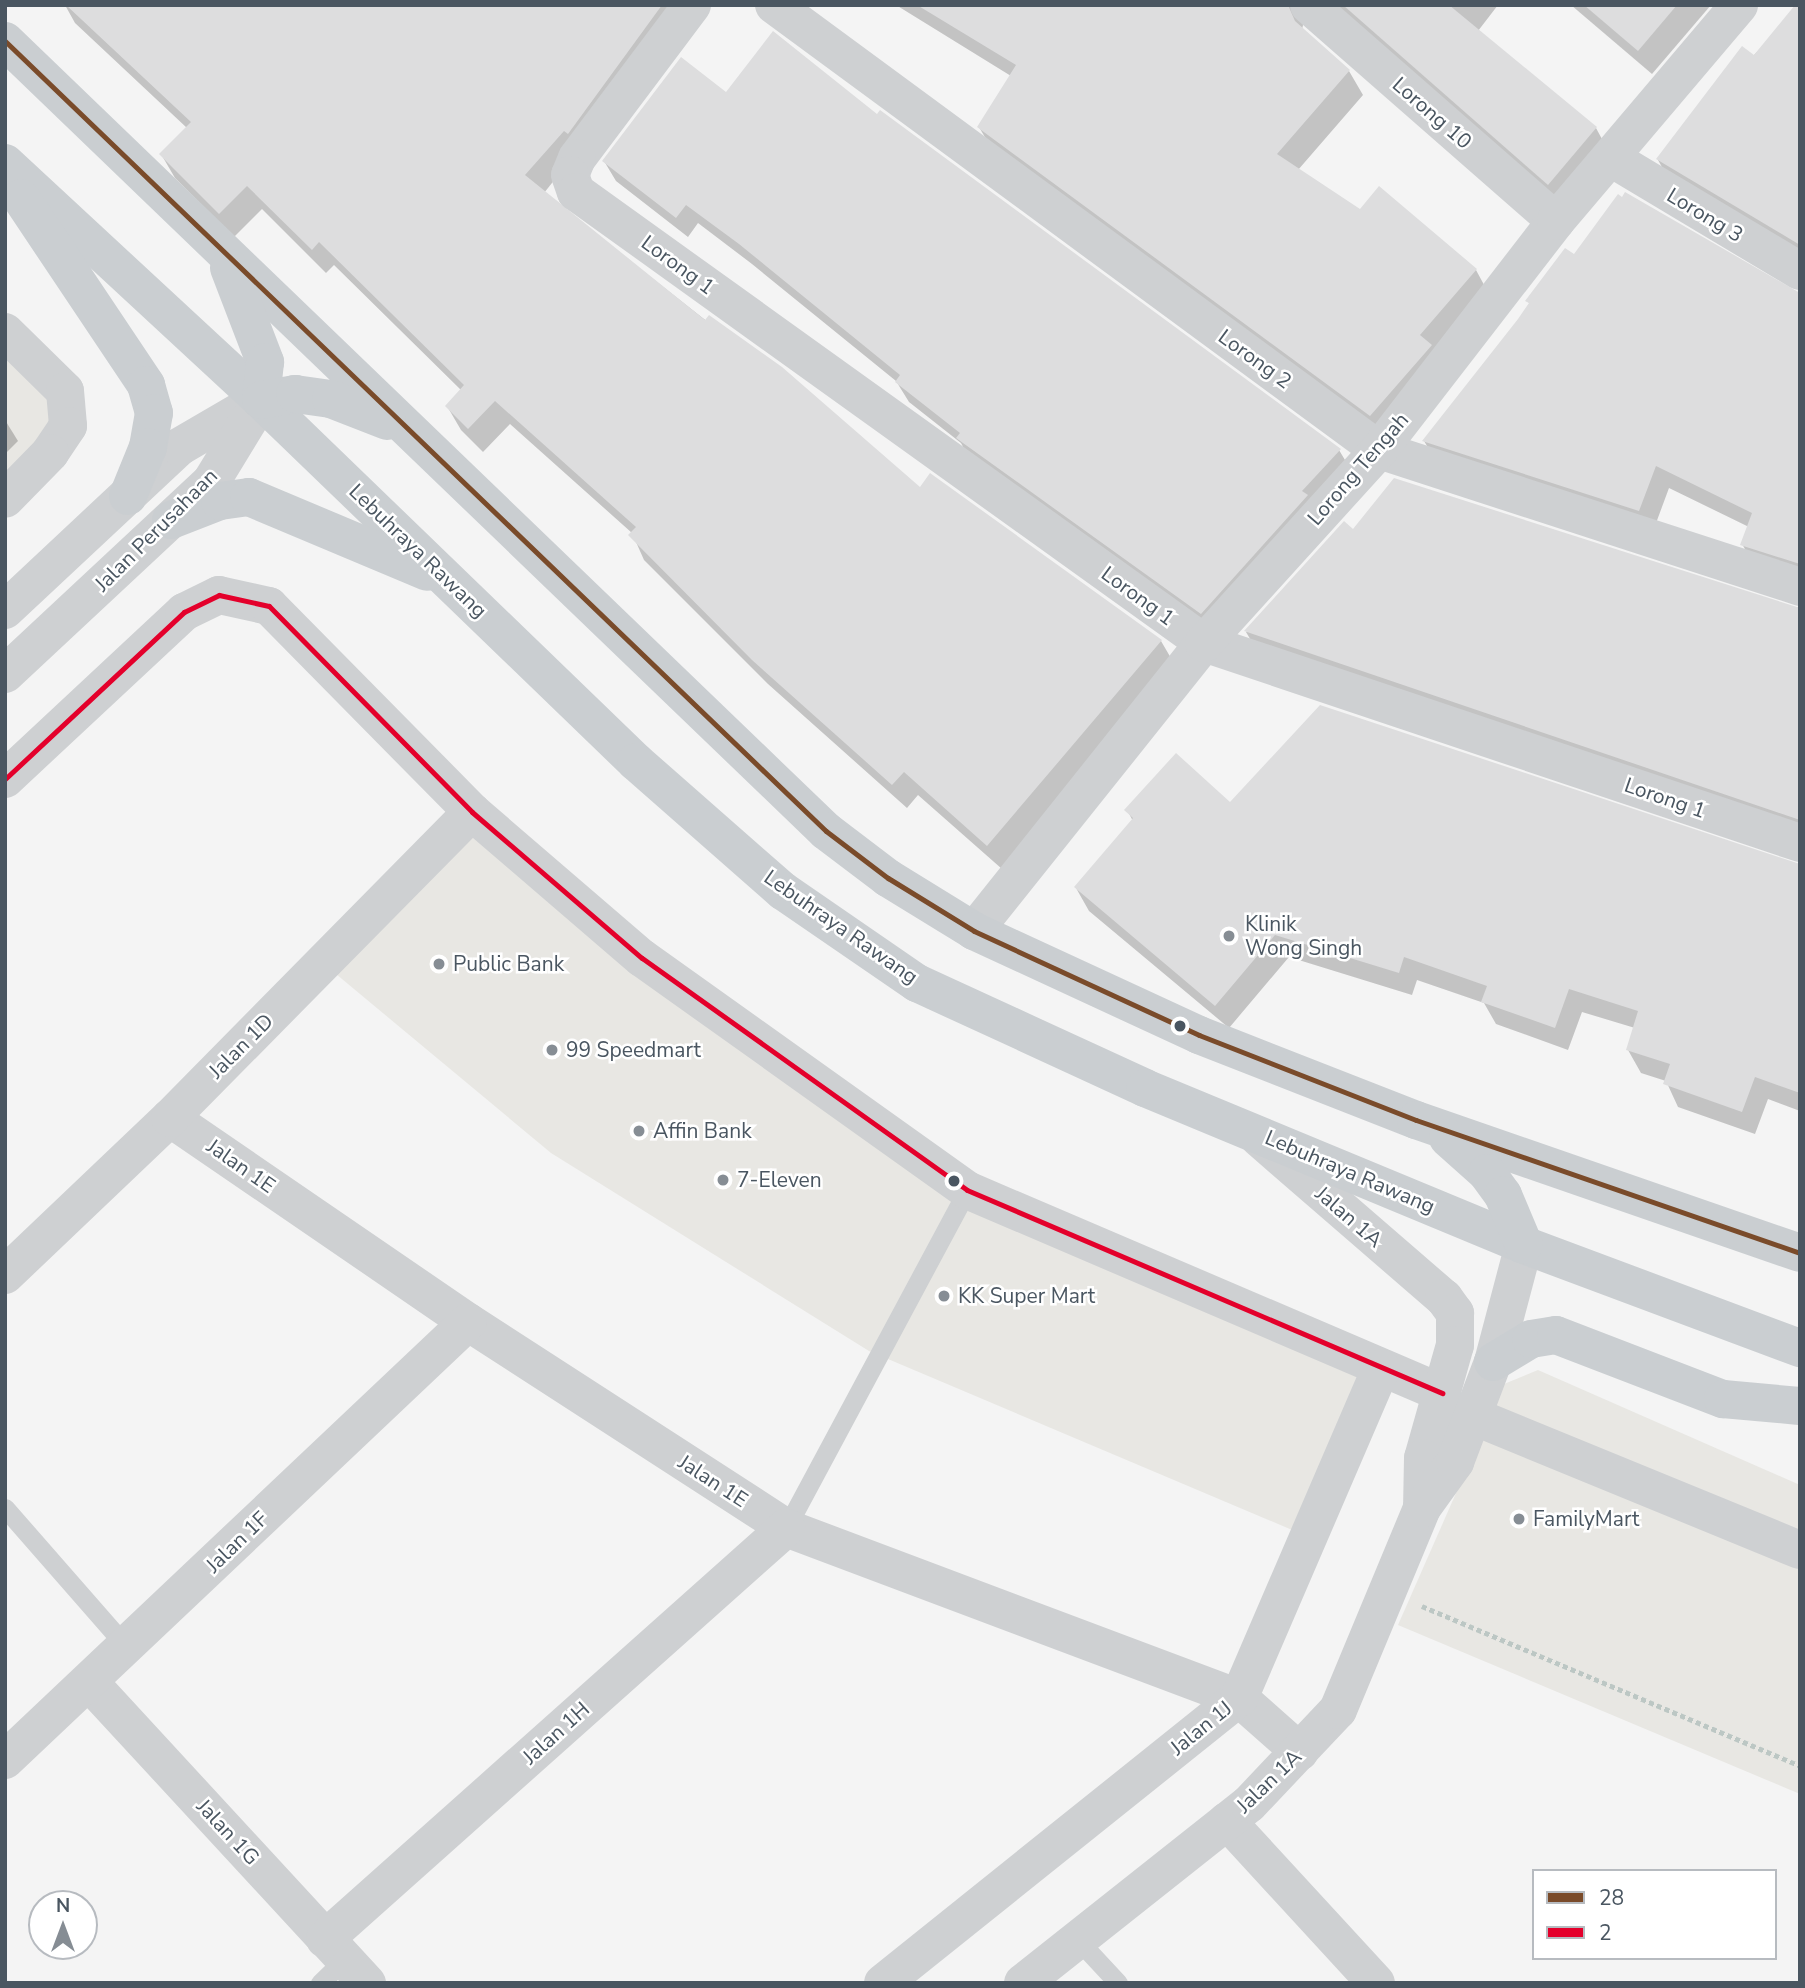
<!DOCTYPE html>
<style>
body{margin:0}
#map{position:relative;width:1805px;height:1988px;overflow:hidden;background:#f4f4f4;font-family:"Nunito Sans",sans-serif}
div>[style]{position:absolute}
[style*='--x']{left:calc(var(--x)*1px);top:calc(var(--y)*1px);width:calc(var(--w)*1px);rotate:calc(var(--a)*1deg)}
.commercial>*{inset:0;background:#e8e7e3}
.shadow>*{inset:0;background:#0003}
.building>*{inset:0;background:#ddddde}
.path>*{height:4.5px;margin-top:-2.25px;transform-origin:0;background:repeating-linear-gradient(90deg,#bcc7c4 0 5px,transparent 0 8.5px)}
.service>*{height:19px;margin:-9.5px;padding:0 9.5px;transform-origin:9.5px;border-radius:9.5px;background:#ced0d2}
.minor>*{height:38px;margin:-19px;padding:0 19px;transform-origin:19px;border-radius:19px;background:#ced0d2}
.tertiary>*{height:38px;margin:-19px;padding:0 19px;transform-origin:19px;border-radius:19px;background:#ced0d2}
.primary>*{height:38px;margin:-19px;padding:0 19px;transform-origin:19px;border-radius:19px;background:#caced1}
.bus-1>*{height:5px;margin:-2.5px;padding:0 2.5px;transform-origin:2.5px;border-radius:2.5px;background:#7a4b2a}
.bus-2>*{height:5px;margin:-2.5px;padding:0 2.5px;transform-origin:2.5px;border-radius:2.5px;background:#e4002b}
.dots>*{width:19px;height:19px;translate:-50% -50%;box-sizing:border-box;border:4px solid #fff;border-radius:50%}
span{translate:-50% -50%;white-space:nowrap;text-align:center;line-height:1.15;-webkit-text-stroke:5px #fff;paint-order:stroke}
.street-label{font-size:21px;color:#4a5661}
.poi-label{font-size:21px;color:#4a5661}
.left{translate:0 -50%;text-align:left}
.frame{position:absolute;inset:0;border:7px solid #4a5661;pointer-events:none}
.legend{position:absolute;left:1532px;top:1869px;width:245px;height:91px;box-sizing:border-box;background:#fff;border:2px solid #b7bbc0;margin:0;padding:9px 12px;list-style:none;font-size:21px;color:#4a5661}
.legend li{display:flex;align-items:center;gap:14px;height:35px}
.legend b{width:35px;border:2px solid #b7bbc0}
.north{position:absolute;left:28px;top:1890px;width:70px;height:70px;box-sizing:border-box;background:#fff;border:2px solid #b7bbc0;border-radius:50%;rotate:0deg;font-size:19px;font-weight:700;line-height:28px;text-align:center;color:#4a5661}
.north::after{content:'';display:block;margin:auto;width:24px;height:32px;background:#868d94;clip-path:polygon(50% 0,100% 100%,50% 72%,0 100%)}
</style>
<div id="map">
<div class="commercial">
<i style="clip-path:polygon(5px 352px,49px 394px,55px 424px,5px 476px)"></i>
<i style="clip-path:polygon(473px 831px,947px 1193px,1358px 1374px,1297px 1532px,869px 1351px,551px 1153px,336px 974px)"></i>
<i style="clip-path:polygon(1538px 1370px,1800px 1485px,1800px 1794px,1398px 1625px,1504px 1384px)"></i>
</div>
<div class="shadow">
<i style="clip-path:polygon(65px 5px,694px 5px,544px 193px,921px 490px,931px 476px,1161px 641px,1175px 665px,1002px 869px,918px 795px,907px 808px,768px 684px,644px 560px,632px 533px,510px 424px,483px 452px,461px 430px,447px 406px,462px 391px,334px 265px,326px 273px,262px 209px,234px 237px,175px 178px,161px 154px,187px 128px,75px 23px)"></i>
<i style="clip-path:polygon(896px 5px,1498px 5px,1478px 31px,1596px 128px,1609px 152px,1563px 208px,1305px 15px,1302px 30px,1349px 71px,1363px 95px,1298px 170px,1360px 212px,1476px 270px,1489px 294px,1384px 439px,993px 151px,979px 127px,1011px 76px)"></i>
<i style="clip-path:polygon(1571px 5px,1711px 5px,1652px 74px)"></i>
<i style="clip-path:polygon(1800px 5px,1800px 259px,1671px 183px,1658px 160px)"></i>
<i style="clip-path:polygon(727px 95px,877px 116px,1339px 450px,1351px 470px,1213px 633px,969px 458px,961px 443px,909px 402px,896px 381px,752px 264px,698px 223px,688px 237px,616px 181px,604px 161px)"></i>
<i style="clip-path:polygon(1575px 257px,1800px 294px,1800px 584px,1756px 568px,1742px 544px,1749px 527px,1669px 488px,1652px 534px,1438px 464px,1424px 441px,1530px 305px,1528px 301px)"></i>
<i style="clip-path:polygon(5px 420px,18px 441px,5px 454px)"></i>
<i style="clip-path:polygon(1354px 531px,1800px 608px,1800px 838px,1259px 654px,1246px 632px)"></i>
<i style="clip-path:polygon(1231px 804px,1800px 866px,1800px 1111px,1768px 1099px,1755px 1134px,1678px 1107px,1666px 1081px,1641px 1073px,1628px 1050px,1635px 1028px,1582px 1012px,1568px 1050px,1496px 1024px,1484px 1003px,1417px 980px,1412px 995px,1289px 957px,1229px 1028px,1089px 911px,1076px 888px,1133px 821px,1127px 810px)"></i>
</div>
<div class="building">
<i style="clip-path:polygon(66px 5px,662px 5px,568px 134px,564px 131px,525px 175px,705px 320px,709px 315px,782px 367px,920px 487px,930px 473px,1162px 640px,987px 846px,904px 772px,892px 785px,752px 660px,628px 535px,636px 527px,495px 401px,468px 429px,445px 406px,464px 385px,319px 242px,312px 250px,247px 186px,219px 214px,159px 154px,191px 122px)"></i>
<i style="clip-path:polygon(917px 5px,1288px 5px,1295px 21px,1350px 70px,1277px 154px,1360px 209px,1379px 186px,1477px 269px,1420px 335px,1432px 345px,1370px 416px,977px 127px,1016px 65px)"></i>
<i style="clip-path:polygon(1343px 5px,1449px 5px,1597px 127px,1548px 185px)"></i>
<i style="clip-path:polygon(1584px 5px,1677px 5px,1638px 51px)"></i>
<i style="clip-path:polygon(1795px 5px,1800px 5px,1800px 245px,1656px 159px,1742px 46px,1754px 55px)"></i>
<i style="clip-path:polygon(773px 31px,877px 114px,880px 110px,1341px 449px,1302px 491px,1308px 495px,1201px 614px,956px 438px,960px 433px,895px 382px,900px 375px,739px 244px,686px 205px,676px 218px,602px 161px,681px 57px,726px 92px)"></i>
<i style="clip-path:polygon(1625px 192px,1800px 293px,1800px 564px,1740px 545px,1752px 513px,1656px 466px,1639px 511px,1422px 441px,1518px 319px,1529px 303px,1525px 301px,1565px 248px,1574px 254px,1618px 194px,1622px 197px)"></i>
<i style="clip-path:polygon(1394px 478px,1800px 608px,1800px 820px,1244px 631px,1344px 521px,1353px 529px)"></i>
<i style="clip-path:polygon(1320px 705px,1800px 864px,1800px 1093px,1755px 1077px,1742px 1112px,1663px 1084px,1670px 1064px,1626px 1050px,1638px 1011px,1569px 989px,1555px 1028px,1481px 1002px,1487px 986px,1404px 957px,1399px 973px,1275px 935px,1215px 1006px,1074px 887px,1133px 818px,1124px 810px,1176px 753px,1230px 802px)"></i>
</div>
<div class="path">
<i style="--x:1422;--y:1606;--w:410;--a:22.9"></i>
</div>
<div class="service">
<i style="--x:5;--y:1508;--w:184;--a:48.8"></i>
<i style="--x:786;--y:1528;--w:383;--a:-61.8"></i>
<i style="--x:1079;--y:1941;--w:57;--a:47.1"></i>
<i style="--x:320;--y:1983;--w:35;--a:-44"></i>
</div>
<div class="minor">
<i style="--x:692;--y:5;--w:191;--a:126.9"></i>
<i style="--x:577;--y:158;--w:18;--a:112"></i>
<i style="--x:570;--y:175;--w:18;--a:71"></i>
<i style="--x:576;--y:192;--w:773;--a:35.68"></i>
<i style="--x:1204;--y:643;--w:629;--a:18.55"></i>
<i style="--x:774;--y:5;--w:751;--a:36.34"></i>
<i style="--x:1379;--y:450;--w:443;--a:18"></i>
<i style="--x:1309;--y:5;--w:328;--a:41.2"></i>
<i style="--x:1611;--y:158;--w:220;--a:30.9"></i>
<i style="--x:5;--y:332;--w:84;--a:44.5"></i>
<i style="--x:65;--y:391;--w:35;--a:85"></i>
<i style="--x:68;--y:426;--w:32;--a:124"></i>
<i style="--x:50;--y:453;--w:64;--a:134.4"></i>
<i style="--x:5;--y:779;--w:245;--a:-43"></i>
<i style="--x:184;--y:612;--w:39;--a:-26"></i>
<i style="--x:219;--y:595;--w:51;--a:12.4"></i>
<i style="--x:269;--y:606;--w:289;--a:45.4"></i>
<i style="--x:472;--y:812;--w:224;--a:40.7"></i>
<i style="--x:642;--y:958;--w:399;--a:35.5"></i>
<i style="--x:967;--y:1190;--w:517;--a:23.14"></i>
<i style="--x:974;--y:931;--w:369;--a:-51.4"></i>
<i style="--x:1204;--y:643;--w:261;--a:-47.8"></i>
<i style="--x:1379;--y:450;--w:289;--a:-52.3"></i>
<i style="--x:1556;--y:221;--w:283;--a:-49.7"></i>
<i style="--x:170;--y:1118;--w:361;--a:34.4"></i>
<i style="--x:468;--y:1322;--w:379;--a:32.9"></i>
<i style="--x:786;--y:1528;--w:484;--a:20.6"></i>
<i style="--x:1239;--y:1698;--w:81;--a:41.5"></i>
<i style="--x:1259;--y:1138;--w:245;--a:40.9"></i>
<i style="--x:1444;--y:1298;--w:19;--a:54"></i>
<i style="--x:1455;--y:1313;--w:32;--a:90"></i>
<i style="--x:1455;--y:1345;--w:117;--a:105.8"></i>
<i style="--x:1423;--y:1458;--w:50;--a:91.1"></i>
<i style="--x:5;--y:1275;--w:228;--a:-43.6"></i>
<i style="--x:170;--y:1118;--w:430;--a:-45.4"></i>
<i style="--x:1473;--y:1416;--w:353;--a:22.3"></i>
<i style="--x:89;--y:1682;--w:410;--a:47.3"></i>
<i style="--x:5;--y:1760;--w:637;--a:-43.41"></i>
<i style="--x:1227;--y:1821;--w:220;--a:47.4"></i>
<i style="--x:325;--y:1939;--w:618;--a:-41.72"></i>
<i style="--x:883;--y:1983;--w:456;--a:-38.7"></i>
<i style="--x:1239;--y:1698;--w:359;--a:-66.7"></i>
<i style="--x:1023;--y:1983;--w:288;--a:-38.4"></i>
<i style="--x:1249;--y:1804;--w:129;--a:-46.6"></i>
<i style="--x:1338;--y:1710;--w:219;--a:-67.4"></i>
<i style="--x:1422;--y:1508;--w:57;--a:-54.3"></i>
<i style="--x:1455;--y:1462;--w:107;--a:-69.2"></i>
<i style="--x:1493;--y:1362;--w:121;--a:-75.2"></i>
</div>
<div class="tertiary">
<i style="--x:5;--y:610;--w:238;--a:-43.1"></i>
<i style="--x:179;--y:447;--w:89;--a:-30.3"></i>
<i style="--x:5;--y:674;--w:282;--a:-43"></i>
<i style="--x:211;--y:482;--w:96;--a:-58.6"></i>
</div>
<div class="primary">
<i style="--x:5;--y:41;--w:1139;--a:43.9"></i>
<i style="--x:826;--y:831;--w:78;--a:37.2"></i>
<i style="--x:888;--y:878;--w:101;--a:31.6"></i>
<i style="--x:974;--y:931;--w:248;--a:24.8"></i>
<i style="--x:1199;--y:1035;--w:233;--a:21.4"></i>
<i style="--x:1416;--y:1120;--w:406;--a:19.1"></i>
<i style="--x:5;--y:163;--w:349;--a:42.8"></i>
<i style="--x:261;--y:400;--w:521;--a:43.99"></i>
<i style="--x:636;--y:762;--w:196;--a:41.3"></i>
<i style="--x:783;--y:891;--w:163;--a:34.5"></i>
<i style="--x:917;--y:983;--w:251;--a:24.7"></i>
<i style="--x:1145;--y:1088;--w:410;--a:22.5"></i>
<i style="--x:1524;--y:1245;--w:295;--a:20.5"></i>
<i style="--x:21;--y:198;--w:225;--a:56.2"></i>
<i style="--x:146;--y:385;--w:29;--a:74"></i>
<i style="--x:154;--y:413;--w:35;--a:100"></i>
<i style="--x:148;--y:447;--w:53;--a:112.2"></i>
<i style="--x:229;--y:268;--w:101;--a:69"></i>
<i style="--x:265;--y:362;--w:38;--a:96"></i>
<i style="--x:261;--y:400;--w:35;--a:-10"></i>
<i style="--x:295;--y:394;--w:36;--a:8"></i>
<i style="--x:331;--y:399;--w:60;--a:21.4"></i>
<i style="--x:171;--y:520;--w:53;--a:-21.2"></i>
<i style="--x:220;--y:501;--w:29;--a:-8"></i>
<i style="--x:249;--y:497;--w:193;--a:22.8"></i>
<i style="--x:1448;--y:1138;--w:52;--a:41.9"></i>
<i style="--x:1487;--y:1173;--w:27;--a:54"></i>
<i style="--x:1503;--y:1195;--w:54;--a:67.2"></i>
<i style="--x:1493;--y:1362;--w:44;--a:-31.2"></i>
<i style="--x:1531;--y:1339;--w:25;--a:-9"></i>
<i style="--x:1556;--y:1335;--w:179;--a:21"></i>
<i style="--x:1723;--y:1399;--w:77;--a:5.2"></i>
</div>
<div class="bus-1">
<i style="--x:5;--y:41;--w:1139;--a:43.9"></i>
<i style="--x:826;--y:831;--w:78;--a:37.2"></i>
<i style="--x:888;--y:878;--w:101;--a:31.6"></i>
<i style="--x:974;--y:931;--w:248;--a:24.8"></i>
<i style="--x:1199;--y:1035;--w:233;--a:21.4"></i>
<i style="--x:1416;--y:1120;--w:406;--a:19.1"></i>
</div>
<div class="bus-2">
<i style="--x:5;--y:779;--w:245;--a:-43"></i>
<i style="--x:184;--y:612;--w:39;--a:-26"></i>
<i style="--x:219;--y:595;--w:51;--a:12.4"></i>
<i style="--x:269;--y:606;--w:289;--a:45.4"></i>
<i style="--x:472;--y:812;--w:224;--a:40.7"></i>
<i style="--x:642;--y:958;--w:399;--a:35.5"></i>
<i style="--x:967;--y:1190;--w:517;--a:23.14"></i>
</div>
<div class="dots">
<i style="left:1229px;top:936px;background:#868d94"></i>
<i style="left:439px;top:964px;background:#868d94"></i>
<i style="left:1180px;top:1026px;background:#4a5661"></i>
<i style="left:552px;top:1050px;background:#868d94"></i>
<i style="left:639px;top:1131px;background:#868d94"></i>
<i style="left:723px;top:1180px;background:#868d94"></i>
<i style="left:954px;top:1181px;background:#4a5661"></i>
<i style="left:944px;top:1296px;background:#868d94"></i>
<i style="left:1519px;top:1519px;background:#868d94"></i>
</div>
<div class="street-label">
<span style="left:1432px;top:113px;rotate:41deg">Lorong 10</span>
<span style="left:1705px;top:215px;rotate:31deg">Lorong 3</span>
<span style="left:678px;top:265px;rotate:36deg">Lorong 1</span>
<span style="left:1255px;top:359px;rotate:36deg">Lorong 2</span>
<span style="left:1358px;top:469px;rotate:-49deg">Lorong Tengah</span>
<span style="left:156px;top:530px;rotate:-45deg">Jalan Perusahaan</span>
<span style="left:418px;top:551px;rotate:44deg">Lebuhraya Rawang</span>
<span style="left:1138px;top:596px;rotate:36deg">Lorong 1</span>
<span style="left:1665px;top:798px;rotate:19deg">Lorong 1</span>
<span style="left:841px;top:927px;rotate:35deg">Lebuhraya Rawang</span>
<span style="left:241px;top:1046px;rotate:-45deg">Jalan 1D</span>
<span style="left:241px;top:1166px;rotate:35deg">Jalan 1E</span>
<span style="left:1350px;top:1172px;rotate:23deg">Lebuhraya Rawang</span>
<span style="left:1349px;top:1217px;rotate:41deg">Jalan 1A</span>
<span style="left:713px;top:1481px;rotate:33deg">Jalan 1E</span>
<span style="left:237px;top:1542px;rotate:-44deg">Jalan 1F</span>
<span style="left:1201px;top:1728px;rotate:-39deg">Jalan 1J</span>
<span style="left:556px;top:1733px;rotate:-42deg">Jalan 1H</span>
<span style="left:1269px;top:1781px;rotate:-44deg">Jalan 1A</span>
<span style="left:228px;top:1832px;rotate:47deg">Jalan 1G</span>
</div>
<div class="poi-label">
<span class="left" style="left:1245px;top:936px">Klinik<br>Wong Singh</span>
<span class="left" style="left:453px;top:964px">Public Bank</span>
<span class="left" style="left:566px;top:1050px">99 Speedmart</span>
<span class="left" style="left:653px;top:1131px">Affin Bank</span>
<span class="left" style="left:737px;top:1180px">7-Eleven</span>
<span class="left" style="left:958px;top:1296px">KK Super Mart</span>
<span class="left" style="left:1533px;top:1519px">FamilyMart</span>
</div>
<div class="frame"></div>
<ul class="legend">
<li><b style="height:9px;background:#7a4b2a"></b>28</li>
<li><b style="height:9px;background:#e4002b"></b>2</li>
</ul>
<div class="north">N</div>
</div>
